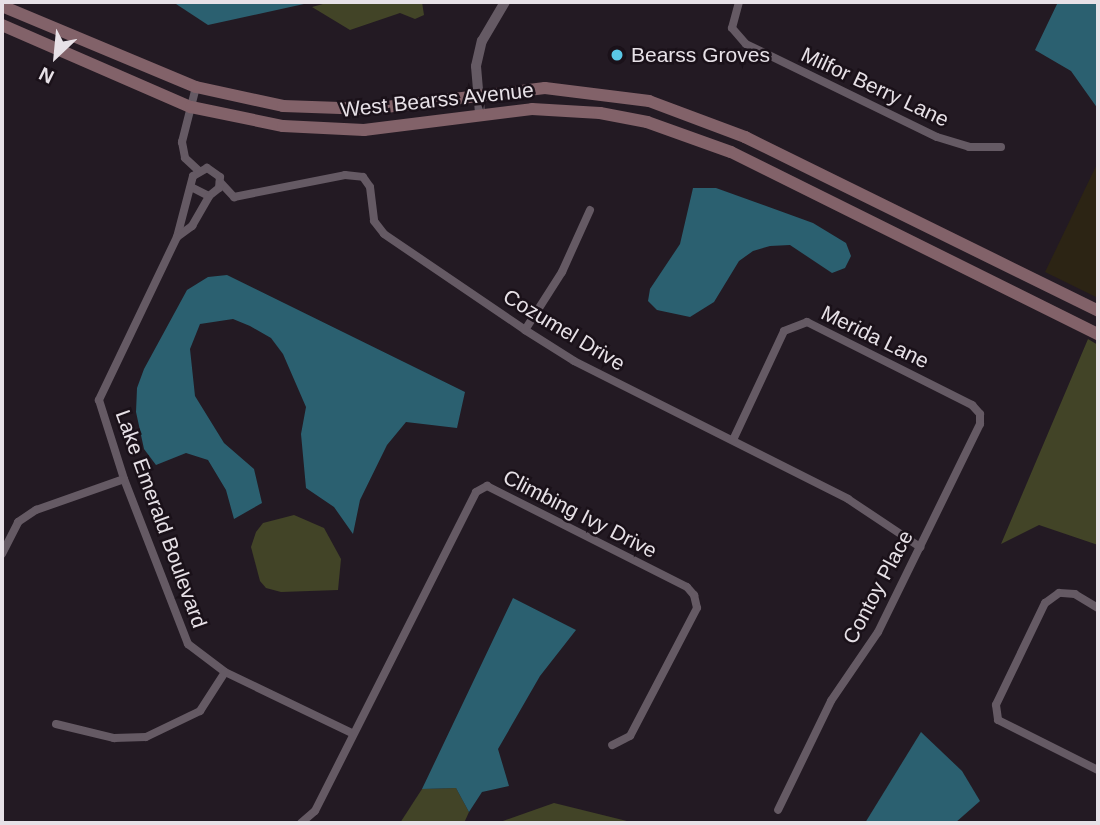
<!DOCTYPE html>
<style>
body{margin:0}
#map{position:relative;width:1100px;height:825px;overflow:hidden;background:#231a23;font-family:Helvetica,sans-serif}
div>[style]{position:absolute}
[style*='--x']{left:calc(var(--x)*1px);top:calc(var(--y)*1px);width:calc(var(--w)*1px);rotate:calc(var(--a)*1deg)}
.commercial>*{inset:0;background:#2c2414}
.green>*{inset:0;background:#424427}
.water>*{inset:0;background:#2b6070}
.minor>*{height:8px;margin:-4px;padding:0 4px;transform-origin:4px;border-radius:4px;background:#655a64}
.tertiary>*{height:10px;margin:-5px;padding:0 5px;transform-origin:5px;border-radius:5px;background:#655a64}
.secondary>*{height:12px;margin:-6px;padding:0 6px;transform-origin:6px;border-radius:6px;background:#826269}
.dots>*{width:19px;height:19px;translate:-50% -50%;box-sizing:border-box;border:4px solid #1a1119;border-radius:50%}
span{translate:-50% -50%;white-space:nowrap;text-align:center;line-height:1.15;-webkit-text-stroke:5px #1a1119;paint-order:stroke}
.poi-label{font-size:21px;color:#e7e1e7}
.left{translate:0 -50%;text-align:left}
.street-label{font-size:21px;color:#e7e1e7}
.frame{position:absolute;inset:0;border:4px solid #e7e1e7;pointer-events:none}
.north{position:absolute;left:21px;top:21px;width:70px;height:70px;-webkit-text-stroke:5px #1a1119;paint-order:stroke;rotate:206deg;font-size:19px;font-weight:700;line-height:28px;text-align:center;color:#e7e1e7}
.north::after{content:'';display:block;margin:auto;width:24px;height:32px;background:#e7e1e7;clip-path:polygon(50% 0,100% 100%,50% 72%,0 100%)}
</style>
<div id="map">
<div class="commercial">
<i style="clip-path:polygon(1098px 162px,1098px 298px,1045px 272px)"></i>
</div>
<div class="green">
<i style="clip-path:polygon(330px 2px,422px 2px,424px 15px,415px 19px,400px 13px,350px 30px,312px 7px)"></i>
<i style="clip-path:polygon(1088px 339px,1098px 345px,1098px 545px,1039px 525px,1001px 544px)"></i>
<i style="clip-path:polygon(294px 515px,324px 528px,341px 559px,338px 590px,281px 592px,266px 588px,260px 581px,251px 547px,256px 532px,263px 523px)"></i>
<i style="clip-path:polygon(456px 788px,469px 812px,464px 823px,400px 823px,422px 789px)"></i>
<i style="clip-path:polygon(554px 803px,635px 823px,497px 823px)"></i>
</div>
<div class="water">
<i style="clip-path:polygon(173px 2px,313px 2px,208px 25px)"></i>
<i style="clip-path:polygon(1058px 2px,1098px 2px,1098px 109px,1071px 71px,1035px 50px)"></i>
<i style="clip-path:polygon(693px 188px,716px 188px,813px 223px,846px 243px,851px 256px,845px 268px,832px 273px,790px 245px,770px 246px,753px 251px,739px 261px,714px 302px,690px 317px,657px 310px,648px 301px,650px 289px,680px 244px)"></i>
<i style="clip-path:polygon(227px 275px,465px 392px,457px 428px,406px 422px,387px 445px,360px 500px,353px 534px,334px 507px,306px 488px,301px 434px,306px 407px,283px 354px,271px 338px,250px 326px,233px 319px,200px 324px,190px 349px,195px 396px,224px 443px,254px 469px,262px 503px,234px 519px,226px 490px,208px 460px,186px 453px,156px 465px,144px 449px,136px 412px,137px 388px,144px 369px,187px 290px,208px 277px)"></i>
<i style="clip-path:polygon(513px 598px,576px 630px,540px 676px,498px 749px,509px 786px,482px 792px,469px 812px,456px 788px,422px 789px)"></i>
<i style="clip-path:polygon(921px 732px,962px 771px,980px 801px,955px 823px,865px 823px)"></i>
</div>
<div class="minor">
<i style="--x:739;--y:2;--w:27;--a:105"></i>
<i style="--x:732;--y:28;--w:21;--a:49"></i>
<i style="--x:746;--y:44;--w:212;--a:26"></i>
<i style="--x:937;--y:137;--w:34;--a:17"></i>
<i style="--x:969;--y:147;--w:32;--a:0"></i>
<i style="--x:196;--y:87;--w:57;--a:104.3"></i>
<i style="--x:182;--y:142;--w:16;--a:79"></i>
<i style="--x:185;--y:158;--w:18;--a:43"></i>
<i style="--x:220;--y:182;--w:21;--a:47"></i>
<i style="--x:234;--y:197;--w:113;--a:-11.2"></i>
<i style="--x:345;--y:175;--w:18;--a:6"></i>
<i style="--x:363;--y:177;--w:12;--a:55"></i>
<i style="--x:370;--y:187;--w:34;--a:83"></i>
<i style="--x:374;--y:221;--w:16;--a:52"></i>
<i style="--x:384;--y:234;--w:171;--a:34.2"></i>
<i style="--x:525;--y:330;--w:58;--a:32.3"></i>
<i style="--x:574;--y:361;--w:307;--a:26.7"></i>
<i style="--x:848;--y:499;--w:87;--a:33.7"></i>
<i style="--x:193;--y:188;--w:18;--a:27"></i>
<i style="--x:209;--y:196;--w:13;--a:-39"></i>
<i style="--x:219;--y:188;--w:11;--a:-85"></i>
<i style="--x:220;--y:177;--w:16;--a:-145"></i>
<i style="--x:207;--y:168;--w:16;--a:150"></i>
<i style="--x:193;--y:176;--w:63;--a:104.7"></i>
<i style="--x:177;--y:237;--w:19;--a:-36"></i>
<i style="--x:192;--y:226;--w:34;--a:-60"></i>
<i style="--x:177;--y:237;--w:181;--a:115.6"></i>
<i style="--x:99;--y:400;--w:83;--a:72.4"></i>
<i style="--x:124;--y:479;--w:177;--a:68.8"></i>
<i style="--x:188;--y:644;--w:46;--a:37.1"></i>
<i style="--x:225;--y:672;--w:141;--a:25.7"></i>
<i style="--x:525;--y:330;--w:69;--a:-57.5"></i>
<i style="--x:562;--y:272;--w:68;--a:-65.7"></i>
<i style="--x:733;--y:440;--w:120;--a:-64.9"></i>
<i style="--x:784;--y:331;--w:25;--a:-21"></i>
<i style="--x:807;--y:322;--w:185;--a:26.7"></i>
<i style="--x:972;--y:405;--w:12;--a:48"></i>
<i style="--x:980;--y:414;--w:10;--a:90"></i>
<i style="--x:980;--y:424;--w:232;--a:116.1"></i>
<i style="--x:878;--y:632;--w:83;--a:124.3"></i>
<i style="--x:831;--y:701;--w:121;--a:115.9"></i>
<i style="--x:2;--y:554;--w:36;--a:-63"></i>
<i style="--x:18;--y:522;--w:22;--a:-34"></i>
<i style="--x:36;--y:510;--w:93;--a:-19.4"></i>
<i style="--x:1098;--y:608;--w:27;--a:-149"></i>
<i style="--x:1075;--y:594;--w:16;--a:-176"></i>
<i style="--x:1059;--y:593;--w:17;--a:144"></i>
<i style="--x:1045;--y:603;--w:113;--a:115.7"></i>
<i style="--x:996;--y:705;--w:15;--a:82"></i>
<i style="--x:998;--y:720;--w:112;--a:26.6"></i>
<i style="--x:56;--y:724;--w:60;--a:13.6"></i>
<i style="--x:114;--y:738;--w:32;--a:-2"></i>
<i style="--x:146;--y:737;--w:60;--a:-25.7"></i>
<i style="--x:200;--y:711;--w:46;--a:-57.3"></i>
<i style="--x:301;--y:823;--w:18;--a:-41"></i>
<i style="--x:315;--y:811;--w:357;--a:-63.2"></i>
<i style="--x:476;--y:492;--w:13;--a:-29"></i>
<i style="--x:487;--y:486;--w:224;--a:26.8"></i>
<i style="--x:687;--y:587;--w:11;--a:49"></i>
<i style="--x:694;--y:595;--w:13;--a:77"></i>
<i style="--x:697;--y:608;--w:144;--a:117.6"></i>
<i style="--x:630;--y:736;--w:20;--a:153"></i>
</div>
<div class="tertiary">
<i style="--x:480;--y:113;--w:47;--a:-94.9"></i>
<i style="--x:476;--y:66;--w:26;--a:-77"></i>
<i style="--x:482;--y:41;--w:45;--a:-59.5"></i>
</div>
<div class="secondary">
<i style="--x:2;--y:6;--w:210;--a:22.7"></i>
<i style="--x:196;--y:87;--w:89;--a:12.3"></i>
<i style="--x:283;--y:106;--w:86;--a:2"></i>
<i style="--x:369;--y:109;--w:177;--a:-6.8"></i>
<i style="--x:545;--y:88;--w:105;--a:7.1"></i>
<i style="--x:649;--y:101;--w:103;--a:20.6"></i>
<i style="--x:745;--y:137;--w:394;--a:26.2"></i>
<i style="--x:2;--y:25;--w:206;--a:23.5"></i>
<i style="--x:191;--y:107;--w:94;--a:11.7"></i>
<i style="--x:283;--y:126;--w:81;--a:2.8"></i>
<i style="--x:364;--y:130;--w:169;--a:-7.1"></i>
<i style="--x:532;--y:109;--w:68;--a:3.4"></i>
<i style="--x:600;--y:113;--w:48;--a:10.8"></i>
<i style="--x:647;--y:122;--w:89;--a:19.7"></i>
<i style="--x:731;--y:152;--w:410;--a:26.4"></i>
</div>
<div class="dots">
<i style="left:617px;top:55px;background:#5ac8e6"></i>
</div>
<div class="poi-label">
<span class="left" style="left:631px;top:55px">Bearss Groves</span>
</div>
<div class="street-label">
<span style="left:875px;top:87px;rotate:25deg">Milfor Berry Lane</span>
<span style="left:437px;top:100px;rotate:-6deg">West Bearss Avenue</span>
<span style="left:564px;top:330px;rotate:31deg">Cozumel Drive</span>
<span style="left:875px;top:337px;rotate:26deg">Merida Lane</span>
<span style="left:580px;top:514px;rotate:27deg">Climbing Ivy Drive</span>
<span style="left:161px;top:519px;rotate:70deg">Lake Emerald Boulevard</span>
<span style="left:878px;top:587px;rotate:-62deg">Contoy Place</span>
</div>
<div class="frame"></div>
<div class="north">N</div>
</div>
